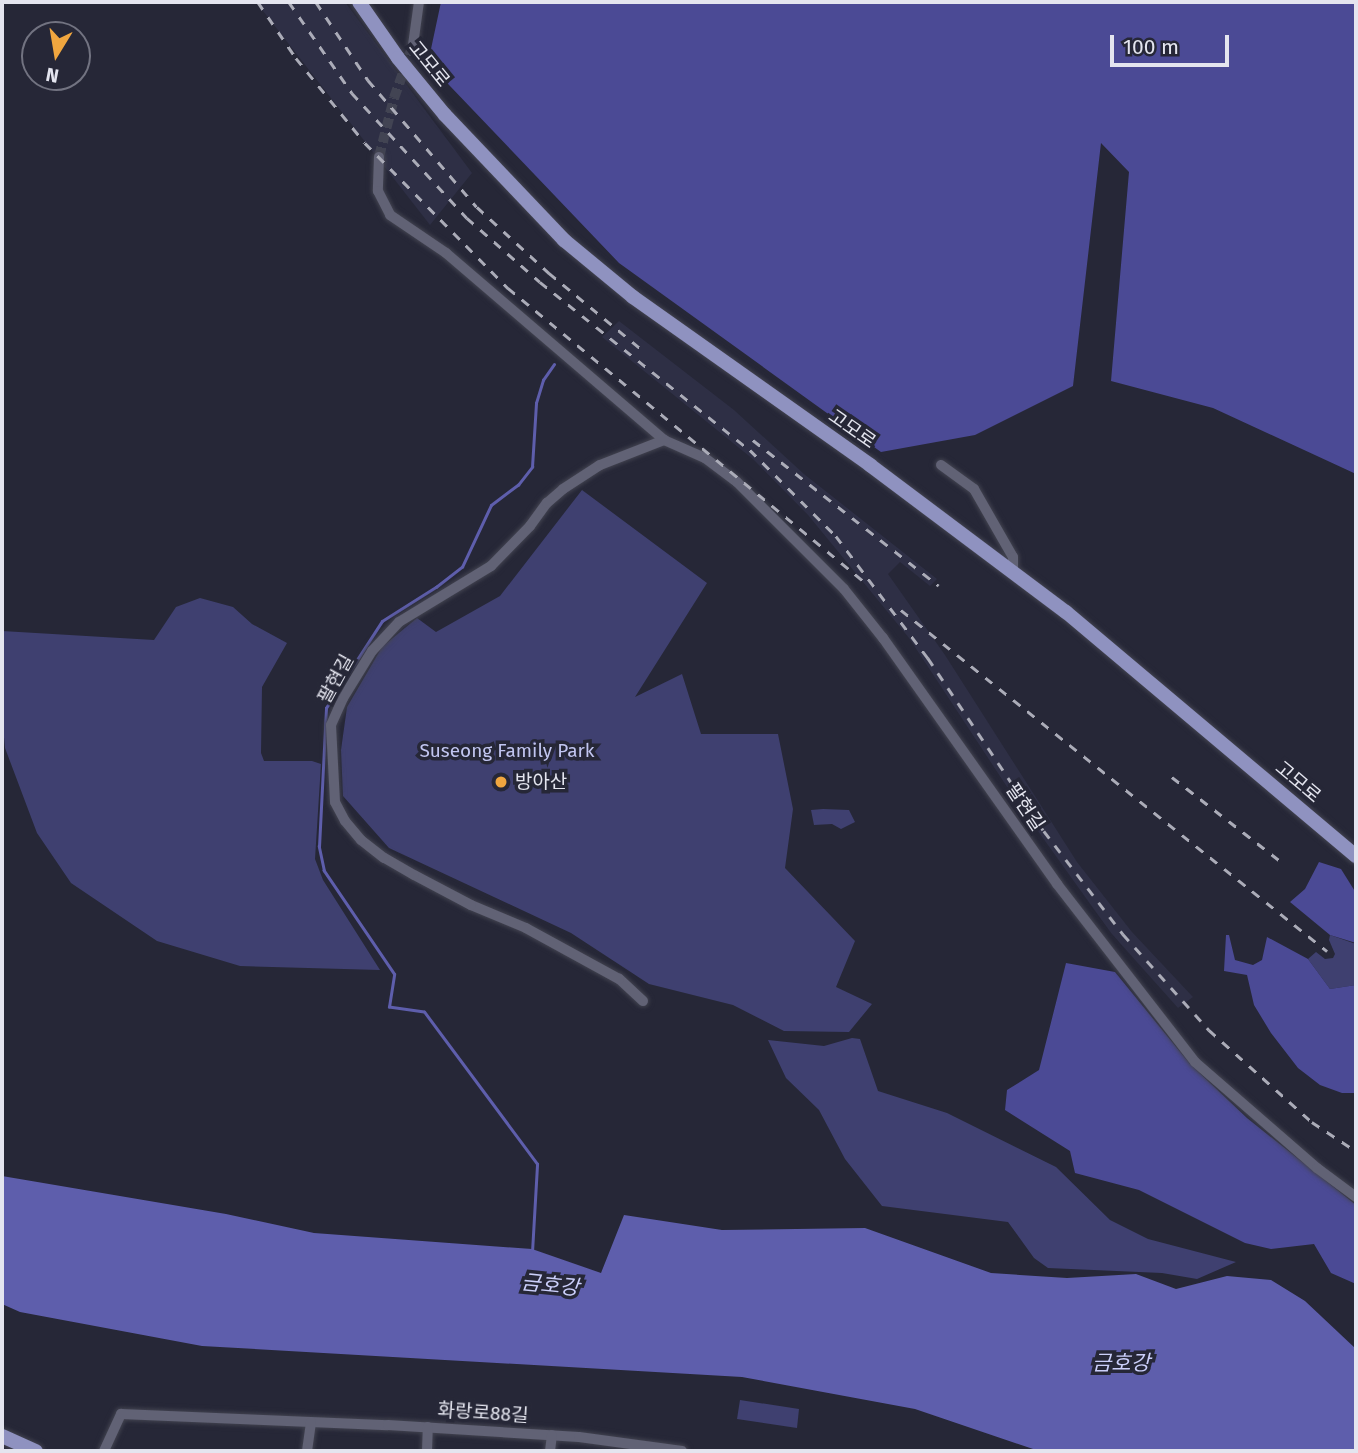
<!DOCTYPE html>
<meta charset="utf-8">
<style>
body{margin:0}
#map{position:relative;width:1358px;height:1453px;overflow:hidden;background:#262737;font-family:"Fira Sans","Noto Sans KR",sans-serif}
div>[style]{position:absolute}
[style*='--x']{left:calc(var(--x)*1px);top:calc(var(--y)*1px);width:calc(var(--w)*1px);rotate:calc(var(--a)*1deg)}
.built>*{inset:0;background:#2e2f45}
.green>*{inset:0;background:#3f4070}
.forest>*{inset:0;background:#4b4a95}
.water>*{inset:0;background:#5e5eac}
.stream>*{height:2.5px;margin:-1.25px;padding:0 1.25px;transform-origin:1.25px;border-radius:1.25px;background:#5e5eac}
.minor-tunnel>*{height:10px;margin-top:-5px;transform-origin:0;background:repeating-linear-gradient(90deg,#424453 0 10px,transparent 0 15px)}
.roads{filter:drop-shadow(0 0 2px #424350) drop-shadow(0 0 2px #424350)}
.minor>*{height:10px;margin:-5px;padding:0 5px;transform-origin:5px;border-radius:5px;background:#616275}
.major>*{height:14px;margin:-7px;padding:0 7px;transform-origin:7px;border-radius:7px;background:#8f92c0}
.rail>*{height:2.5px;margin-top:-1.25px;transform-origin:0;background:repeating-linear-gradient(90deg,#abacb8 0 9px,transparent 0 18px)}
.dots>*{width:19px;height:19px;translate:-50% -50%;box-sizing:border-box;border:4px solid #262737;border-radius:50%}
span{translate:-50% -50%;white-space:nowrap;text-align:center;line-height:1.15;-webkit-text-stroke:7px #262737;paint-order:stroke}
.street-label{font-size:19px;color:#e4e5ef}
.park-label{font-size:19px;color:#c1c5f0}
.poi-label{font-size:19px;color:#e4e5ef}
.left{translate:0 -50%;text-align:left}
.water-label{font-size:21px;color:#cbcffa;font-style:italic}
.frame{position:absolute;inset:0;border:4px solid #e4e5ef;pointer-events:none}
.north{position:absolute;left:21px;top:21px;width:70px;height:70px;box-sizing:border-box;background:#262737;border:2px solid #727381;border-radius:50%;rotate:191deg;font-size:19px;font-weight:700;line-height:28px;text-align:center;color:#e4e5ef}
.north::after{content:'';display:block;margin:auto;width:24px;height:32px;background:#f0a63f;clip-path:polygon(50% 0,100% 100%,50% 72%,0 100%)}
.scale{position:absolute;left:1110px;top:35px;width:119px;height:32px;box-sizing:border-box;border:4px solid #e4e5ef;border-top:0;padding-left:9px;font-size:21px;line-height:24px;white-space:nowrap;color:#e4e5ef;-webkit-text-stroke:5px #262737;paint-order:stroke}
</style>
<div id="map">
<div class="built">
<i style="clip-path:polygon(256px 2px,345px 2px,472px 173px,430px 225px)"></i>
<i style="clip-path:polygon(619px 321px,734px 410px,804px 474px,937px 579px,930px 586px,900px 562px,888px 574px,945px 655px,1077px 862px,1132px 932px,1193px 997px,1178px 1008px,1111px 933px,1015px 799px,909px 638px,808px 515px,754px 460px,602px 337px)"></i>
</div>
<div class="green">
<i style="clip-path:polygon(582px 490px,707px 583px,635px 697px,682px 674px,701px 734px,778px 734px,793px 809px,785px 868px,855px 941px,836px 987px,872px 1004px,849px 1032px,784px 1031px,733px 1005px,649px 984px,571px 933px,389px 848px,343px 796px,341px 750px,347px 707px,382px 647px,417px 618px,436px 632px,500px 596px)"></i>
<i style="clip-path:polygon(200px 598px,233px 607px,252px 624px,287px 643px,262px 687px,261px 753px,264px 761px,312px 761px,321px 764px,315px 859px,323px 880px,380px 970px,240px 966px,157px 941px,71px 883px,37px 833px,5px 748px,2px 715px,2px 631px,154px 640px,176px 607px)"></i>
<i style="clip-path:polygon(823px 809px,849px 810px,855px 822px,841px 829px,832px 824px,814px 825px,811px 810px)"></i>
<i style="clip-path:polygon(1330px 935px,1356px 944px,1356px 985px,1330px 989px,1308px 959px,1316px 952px,1325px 959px,1333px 958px,1335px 954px,1329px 940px)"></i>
<i style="clip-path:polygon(852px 1038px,860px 1039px,878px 1091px,947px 1113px,1056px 1167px,1110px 1220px,1148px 1239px,1236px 1262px,1197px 1279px,1162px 1273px,1048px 1268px,1034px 1258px,1008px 1222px,882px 1206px,845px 1159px,819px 1110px,786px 1078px,768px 1040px,824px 1046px)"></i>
<i style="clip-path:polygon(740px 1400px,799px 1409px,797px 1428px,737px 1419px)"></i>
</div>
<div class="forest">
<i style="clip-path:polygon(441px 2px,1356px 2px,1356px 474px,1213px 408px,1111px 381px,1129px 172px,1101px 143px,1073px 386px,975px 435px,881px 452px,619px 263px,428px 63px)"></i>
<i style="clip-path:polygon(1319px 862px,1341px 869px,1356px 893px,1356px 943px,1330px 935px,1290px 902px,1305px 889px)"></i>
<i style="clip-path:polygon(1226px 935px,1229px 935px,1235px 960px,1253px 965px,1262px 960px,1267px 937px,1308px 959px,1330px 989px,1356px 985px,1356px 1093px,1342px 1093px,1320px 1085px,1298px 1068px,1271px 1033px,1254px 1005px,1247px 975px,1224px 971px)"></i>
<i style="clip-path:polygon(1066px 963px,1115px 972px,1190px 1064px,1247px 1118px,1356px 1205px,1356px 1284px,1331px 1273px,1314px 1244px,1271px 1249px,1245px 1243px,1139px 1190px,1075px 1173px,1070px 1151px,1005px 1110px,1007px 1090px,1039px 1070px)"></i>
</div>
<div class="water">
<i style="clip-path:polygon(2px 1176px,226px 1214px,314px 1233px,532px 1249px,601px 1273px,624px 1215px,722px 1230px,865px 1228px,991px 1273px,1067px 1278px,1136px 1274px,1176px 1289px,1227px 1276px,1271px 1280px,1305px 1301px,1356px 1349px,1356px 1451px,1039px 1451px,915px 1409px,742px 1377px,202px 1346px,20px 1312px,2px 1304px)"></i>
</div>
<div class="stream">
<i style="--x:532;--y:1252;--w:88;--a:-86.7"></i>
<i style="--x:537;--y:1164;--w:189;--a:-126.6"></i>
<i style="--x:424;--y:1012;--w:35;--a:-172"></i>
<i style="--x:389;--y:1007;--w:33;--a:-81"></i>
<i style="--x:394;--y:974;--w:125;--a:-124.2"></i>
<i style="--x:324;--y:871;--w:25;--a:-102"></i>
<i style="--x:319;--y:847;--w:139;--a:-87.1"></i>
<i style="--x:326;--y:708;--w:103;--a:-57.2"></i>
<i style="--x:382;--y:621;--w:64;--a:-32.2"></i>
<i style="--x:436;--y:587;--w:33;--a:-38"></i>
<i style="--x:462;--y:567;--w:68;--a:-64.9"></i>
<i style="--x:491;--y:505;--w:34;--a:-37"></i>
<i style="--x:518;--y:485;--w:23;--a:-52"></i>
<i style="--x:532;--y:467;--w:64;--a:-86.4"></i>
<i style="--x:536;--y:403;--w:24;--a:-73"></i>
<i style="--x:543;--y:380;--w:19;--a:-55"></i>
</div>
<div class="minor-tunnel">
<i style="--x:379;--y:157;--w:61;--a:-75.7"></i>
<i style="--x:394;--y:98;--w:56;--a:-70.3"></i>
</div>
<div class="roads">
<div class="minor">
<i style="--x:413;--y:45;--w:43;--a:-82.1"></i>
<i style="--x:379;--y:157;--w:34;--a:92"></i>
<i style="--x:378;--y:191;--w:27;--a:63"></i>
<i style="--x:390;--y:215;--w:68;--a:34.2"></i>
<i style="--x:446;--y:253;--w:287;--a:40.6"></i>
<i style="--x:664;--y:440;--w:45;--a:23.7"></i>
<i style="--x:705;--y:458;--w:40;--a:37"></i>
<i style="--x:737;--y:482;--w:151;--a:45"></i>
<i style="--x:844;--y:589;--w:63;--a:51.5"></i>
<i style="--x:883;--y:638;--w:301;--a:54.7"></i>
<i style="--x:1057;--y:884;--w:225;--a:52.2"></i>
<i style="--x:1195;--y:1062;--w:162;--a:41"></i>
<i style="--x:1317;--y:1168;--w:49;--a:36.6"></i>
<i style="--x:941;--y:465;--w:41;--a:36"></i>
<i style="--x:974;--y:489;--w:78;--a:60.2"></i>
<i style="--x:1013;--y:557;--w:15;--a:90"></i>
<i style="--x:643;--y:1001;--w:33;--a:-137"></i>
<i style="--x:619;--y:979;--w:106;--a:-151.3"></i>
<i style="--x:526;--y:928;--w:60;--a:-157.3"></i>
<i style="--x:471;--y:905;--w:64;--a:-152.2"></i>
<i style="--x:414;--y:875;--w:34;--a:-150"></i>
<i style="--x:384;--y:858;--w:29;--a:-142"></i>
<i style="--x:361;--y:840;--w:25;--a:-130"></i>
<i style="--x:345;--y:821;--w:21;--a:-118"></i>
<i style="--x:335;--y:802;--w:77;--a:-93"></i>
<i style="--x:331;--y:725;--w:30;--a:-66"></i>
<i style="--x:343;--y:698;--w:55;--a:-58.3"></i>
<i style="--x:372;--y:651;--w:40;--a:-47"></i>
<i style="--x:399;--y:622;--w:108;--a:-31.3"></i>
<i style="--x:491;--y:566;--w:56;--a:-45.7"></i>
<i style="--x:530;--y:526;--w:29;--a:-54"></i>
<i style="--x:547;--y:503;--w:21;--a:-41"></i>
<i style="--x:563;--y:489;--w:44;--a:-33"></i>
<i style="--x:600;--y:465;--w:69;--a:-21.3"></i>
<i style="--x:104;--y:1451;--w:41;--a:-65.3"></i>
<i style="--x:121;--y:1414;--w:267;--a:2.4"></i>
<i style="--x:388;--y:1425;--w:191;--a:3.6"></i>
<i style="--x:579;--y:1437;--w:104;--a:7.7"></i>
<i style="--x:307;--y:1451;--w:29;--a:-82"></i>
<i style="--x:427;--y:1451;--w:24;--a:-88"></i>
<i style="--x:550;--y:1451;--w:16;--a:-83"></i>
</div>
<div class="major">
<i style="--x:359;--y:2;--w:68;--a:55.1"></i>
<i style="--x:398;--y:58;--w:74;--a:50.5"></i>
<i style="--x:445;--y:115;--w:173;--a:46.4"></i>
<i style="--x:564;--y:240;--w:89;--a:39.6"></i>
<i style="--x:633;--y:297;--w:291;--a:35.3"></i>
<i style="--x:870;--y:465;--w:245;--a:36.9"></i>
<i style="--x:1066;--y:612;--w:379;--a:40.1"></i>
<i style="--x:2;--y:1436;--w:37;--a:24"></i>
</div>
</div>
<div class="rail">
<i style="--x:258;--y:2;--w:68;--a:55.8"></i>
<i style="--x:296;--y:58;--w:109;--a:50.9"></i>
<i style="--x:365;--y:143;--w:204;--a:45.4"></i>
<i style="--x:508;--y:288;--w:462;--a:39.5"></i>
<i style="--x:289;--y:2;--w:111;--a:55.3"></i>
<i style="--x:352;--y:93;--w:170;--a:47.4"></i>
<i style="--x:467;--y:218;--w:97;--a:41.2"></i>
<i style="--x:540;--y:282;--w:269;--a:38.7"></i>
<i style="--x:750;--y:450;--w:122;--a:45"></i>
<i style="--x:836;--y:536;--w:153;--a:53"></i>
<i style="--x:928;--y:658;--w:208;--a:56.2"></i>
<i style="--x:1044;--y:831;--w:130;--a:52.5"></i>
<i style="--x:1123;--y:934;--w:129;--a:48.1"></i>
<i style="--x:1209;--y:1030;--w:138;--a:41.8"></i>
<i style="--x:1312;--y:1122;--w:53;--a:33.4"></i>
<i style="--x:316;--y:2;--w:94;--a:56.3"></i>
<i style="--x:368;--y:80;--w:167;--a:49.4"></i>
<i style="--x:477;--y:207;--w:98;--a:42.5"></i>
<i style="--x:549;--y:273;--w:124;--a:39.5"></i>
<i style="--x:753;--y:440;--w:236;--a:38.1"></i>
<i style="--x:901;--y:610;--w:546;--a:38.68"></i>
<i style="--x:1172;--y:777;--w:142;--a:37.8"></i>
</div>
<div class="dots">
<i style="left:501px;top:782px;background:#f0a63f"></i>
</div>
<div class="street-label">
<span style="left:429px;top:64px;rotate:51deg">고모로</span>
<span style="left:852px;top:429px;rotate:35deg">고모로</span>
<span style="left:336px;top:679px;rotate:-61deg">팔현길</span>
<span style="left:1298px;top:782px;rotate:40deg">고모로</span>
<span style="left:1025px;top:807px;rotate:56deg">팔현길</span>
<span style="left:483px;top:1413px;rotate:4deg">화랑로88길</span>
</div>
<div class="park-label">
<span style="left:507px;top:751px">Suseong Family Park</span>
</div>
<div class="poi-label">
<span class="left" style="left:515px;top:782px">방아산</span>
</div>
<div class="water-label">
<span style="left:550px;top:1285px;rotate:6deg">금호강</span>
<span style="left:1121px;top:1363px">금호강</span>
</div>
<div class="frame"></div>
<div class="north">N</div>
<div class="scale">100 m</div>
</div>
